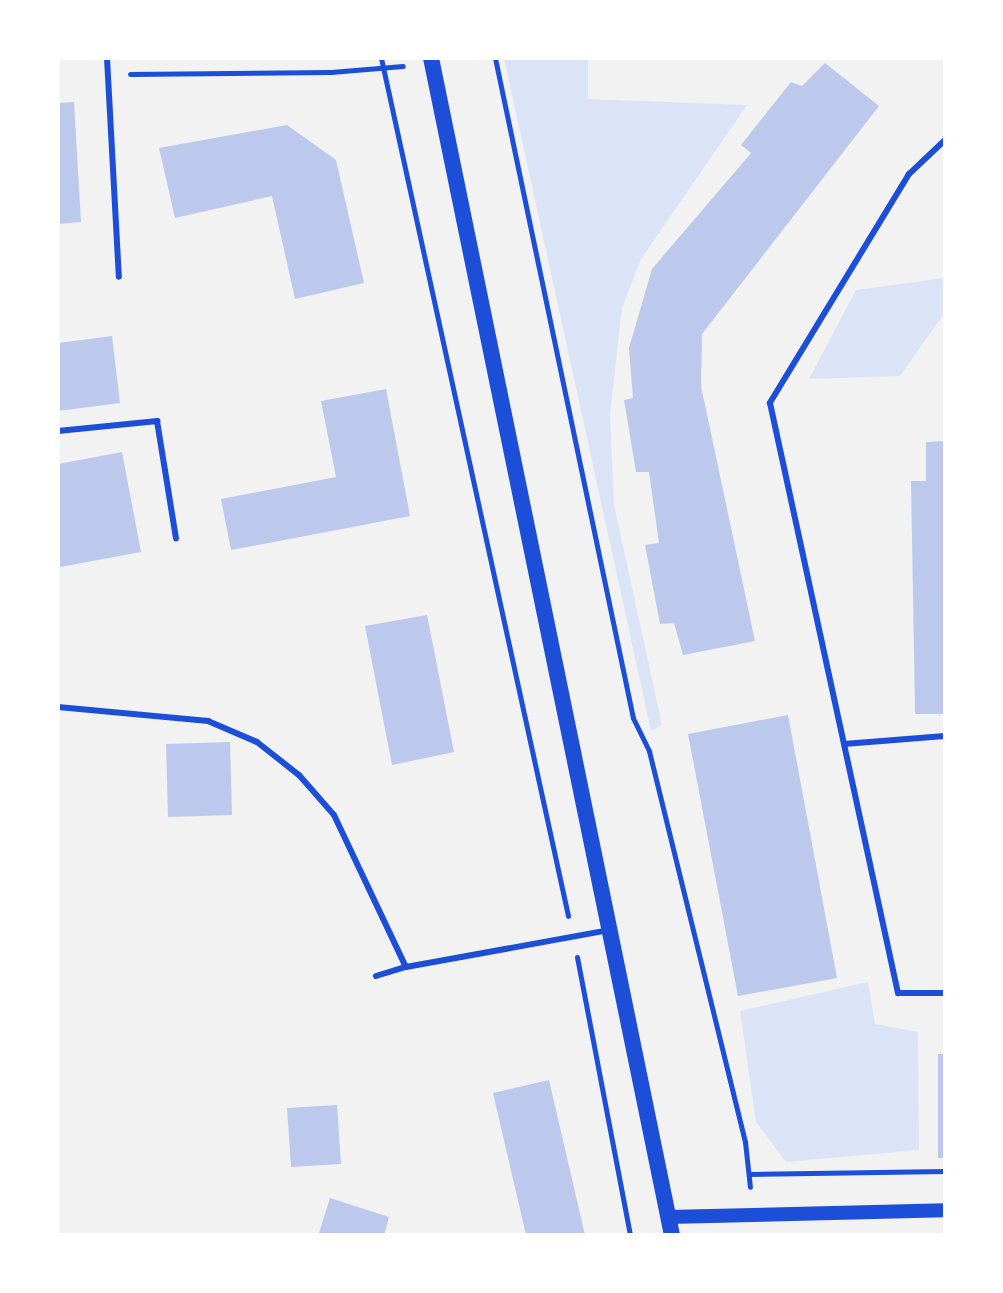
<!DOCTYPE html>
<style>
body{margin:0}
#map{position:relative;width:1003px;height:1293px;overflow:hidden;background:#f2f2f2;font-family:Merriweather,serif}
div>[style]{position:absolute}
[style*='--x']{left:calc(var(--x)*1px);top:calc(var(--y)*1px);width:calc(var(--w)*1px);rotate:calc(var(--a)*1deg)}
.green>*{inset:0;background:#dbe4f7}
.building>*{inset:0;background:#bdc9ec}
.path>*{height:5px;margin:-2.5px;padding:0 2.5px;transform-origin:2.5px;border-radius:2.5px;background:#1d4ed8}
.service>*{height:6px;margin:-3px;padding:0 3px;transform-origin:3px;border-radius:3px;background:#1d4ed8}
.tertiary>*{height:14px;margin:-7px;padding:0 7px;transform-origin:7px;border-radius:7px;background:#1d4ed8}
.secondary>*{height:16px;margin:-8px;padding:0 8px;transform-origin:8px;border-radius:8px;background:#1d4ed8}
span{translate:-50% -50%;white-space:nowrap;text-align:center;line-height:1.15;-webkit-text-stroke:8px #fff;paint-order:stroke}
.frame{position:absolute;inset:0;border:60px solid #fff;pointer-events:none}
</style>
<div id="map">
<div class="green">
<i style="clip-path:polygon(504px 58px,588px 58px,588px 99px,747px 105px,641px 259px,622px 308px,610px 415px,614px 505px,662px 725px,651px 731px)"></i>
<i style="clip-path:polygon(945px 278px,945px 312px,900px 376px,809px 379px,856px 290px)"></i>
<i style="clip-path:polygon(868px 982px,875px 1024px,918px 1032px,919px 1150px,786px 1162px,756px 1122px,740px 1011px)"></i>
</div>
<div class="building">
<i style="clip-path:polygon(825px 63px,879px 106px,702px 334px,701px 386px,755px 641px,683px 655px,674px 623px,660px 624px,645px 545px,659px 543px,649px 472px,636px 472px,624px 400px,633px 398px,629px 348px,652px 269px,751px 153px,741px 145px,791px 82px,802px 86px)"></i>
<i style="clip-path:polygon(74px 102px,81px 222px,58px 224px,58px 103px)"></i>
<i style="clip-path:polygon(287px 125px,336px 160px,364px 283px,295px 299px,272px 196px,175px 218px,159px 148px)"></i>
<i style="clip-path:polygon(112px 336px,120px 403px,58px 411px,58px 343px)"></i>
<i style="clip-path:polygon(386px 389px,410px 516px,231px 550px,221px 499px,336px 477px,321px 401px)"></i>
<i style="clip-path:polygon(945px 441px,945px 714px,915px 714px,911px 481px,926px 481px,926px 442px)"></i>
<i style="clip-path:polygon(122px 452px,141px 552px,60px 567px,58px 464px)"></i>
<i style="clip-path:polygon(427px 615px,454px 752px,392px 765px,365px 626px)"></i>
<i style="clip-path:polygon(788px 715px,837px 978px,738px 996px,688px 734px)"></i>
<i style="clip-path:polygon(230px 742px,232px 815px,168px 817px,166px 744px)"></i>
<i style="clip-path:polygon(938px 1054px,945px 1054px,945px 1158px,938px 1158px)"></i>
<i style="clip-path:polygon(549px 1080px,585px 1235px,526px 1235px,493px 1093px)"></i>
<i style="clip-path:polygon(337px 1105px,341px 1164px,291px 1167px,287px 1108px)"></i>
<i style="clip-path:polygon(330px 1198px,389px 1217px,384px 1235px,319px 1233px)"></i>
</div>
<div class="path">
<i style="--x:381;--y:58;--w:878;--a:77.7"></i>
<i style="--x:495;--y:58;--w:674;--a:78.19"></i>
<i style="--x:633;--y:718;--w:37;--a:64"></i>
<i style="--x:649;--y:751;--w:403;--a:76.2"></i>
<i style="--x:745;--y:1142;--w:45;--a:83.7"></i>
<i style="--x:130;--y:74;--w:201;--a:-0.6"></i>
<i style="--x:331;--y:72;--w:72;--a:-4.8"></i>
<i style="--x:577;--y:957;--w:283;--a:79.2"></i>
<i style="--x:749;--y:1174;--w:196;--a:-0.9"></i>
</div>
<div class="service">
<i style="--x:107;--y:58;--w:219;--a:86.9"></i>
<i style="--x:945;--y:140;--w:50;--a:136.6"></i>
<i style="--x:909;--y:174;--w:268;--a:121.3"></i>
<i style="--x:770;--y:403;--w:604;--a:77.76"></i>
<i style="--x:898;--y:993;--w:47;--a:0"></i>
<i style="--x:58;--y:431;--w:100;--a:-5.8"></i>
<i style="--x:157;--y:421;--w:119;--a:80.8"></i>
<i style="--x:58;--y:707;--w:151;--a:5.3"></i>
<i style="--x:208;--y:721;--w:53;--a:23.2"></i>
<i style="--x:257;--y:742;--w:53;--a:38.2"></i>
<i style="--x:299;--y:775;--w:53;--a:48.8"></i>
<i style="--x:334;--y:815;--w:168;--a:64.7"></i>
<i style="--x:844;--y:744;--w:101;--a:-4.5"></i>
<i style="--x:376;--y:976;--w:31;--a:-17"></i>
<i style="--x:406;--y:967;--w:206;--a:-10.3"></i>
</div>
<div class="tertiary">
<i style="--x:668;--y:1217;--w:277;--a:-1.4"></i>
</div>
<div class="secondary">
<i style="--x:431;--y:58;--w:1201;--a:78.43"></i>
</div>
<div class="frame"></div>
</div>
